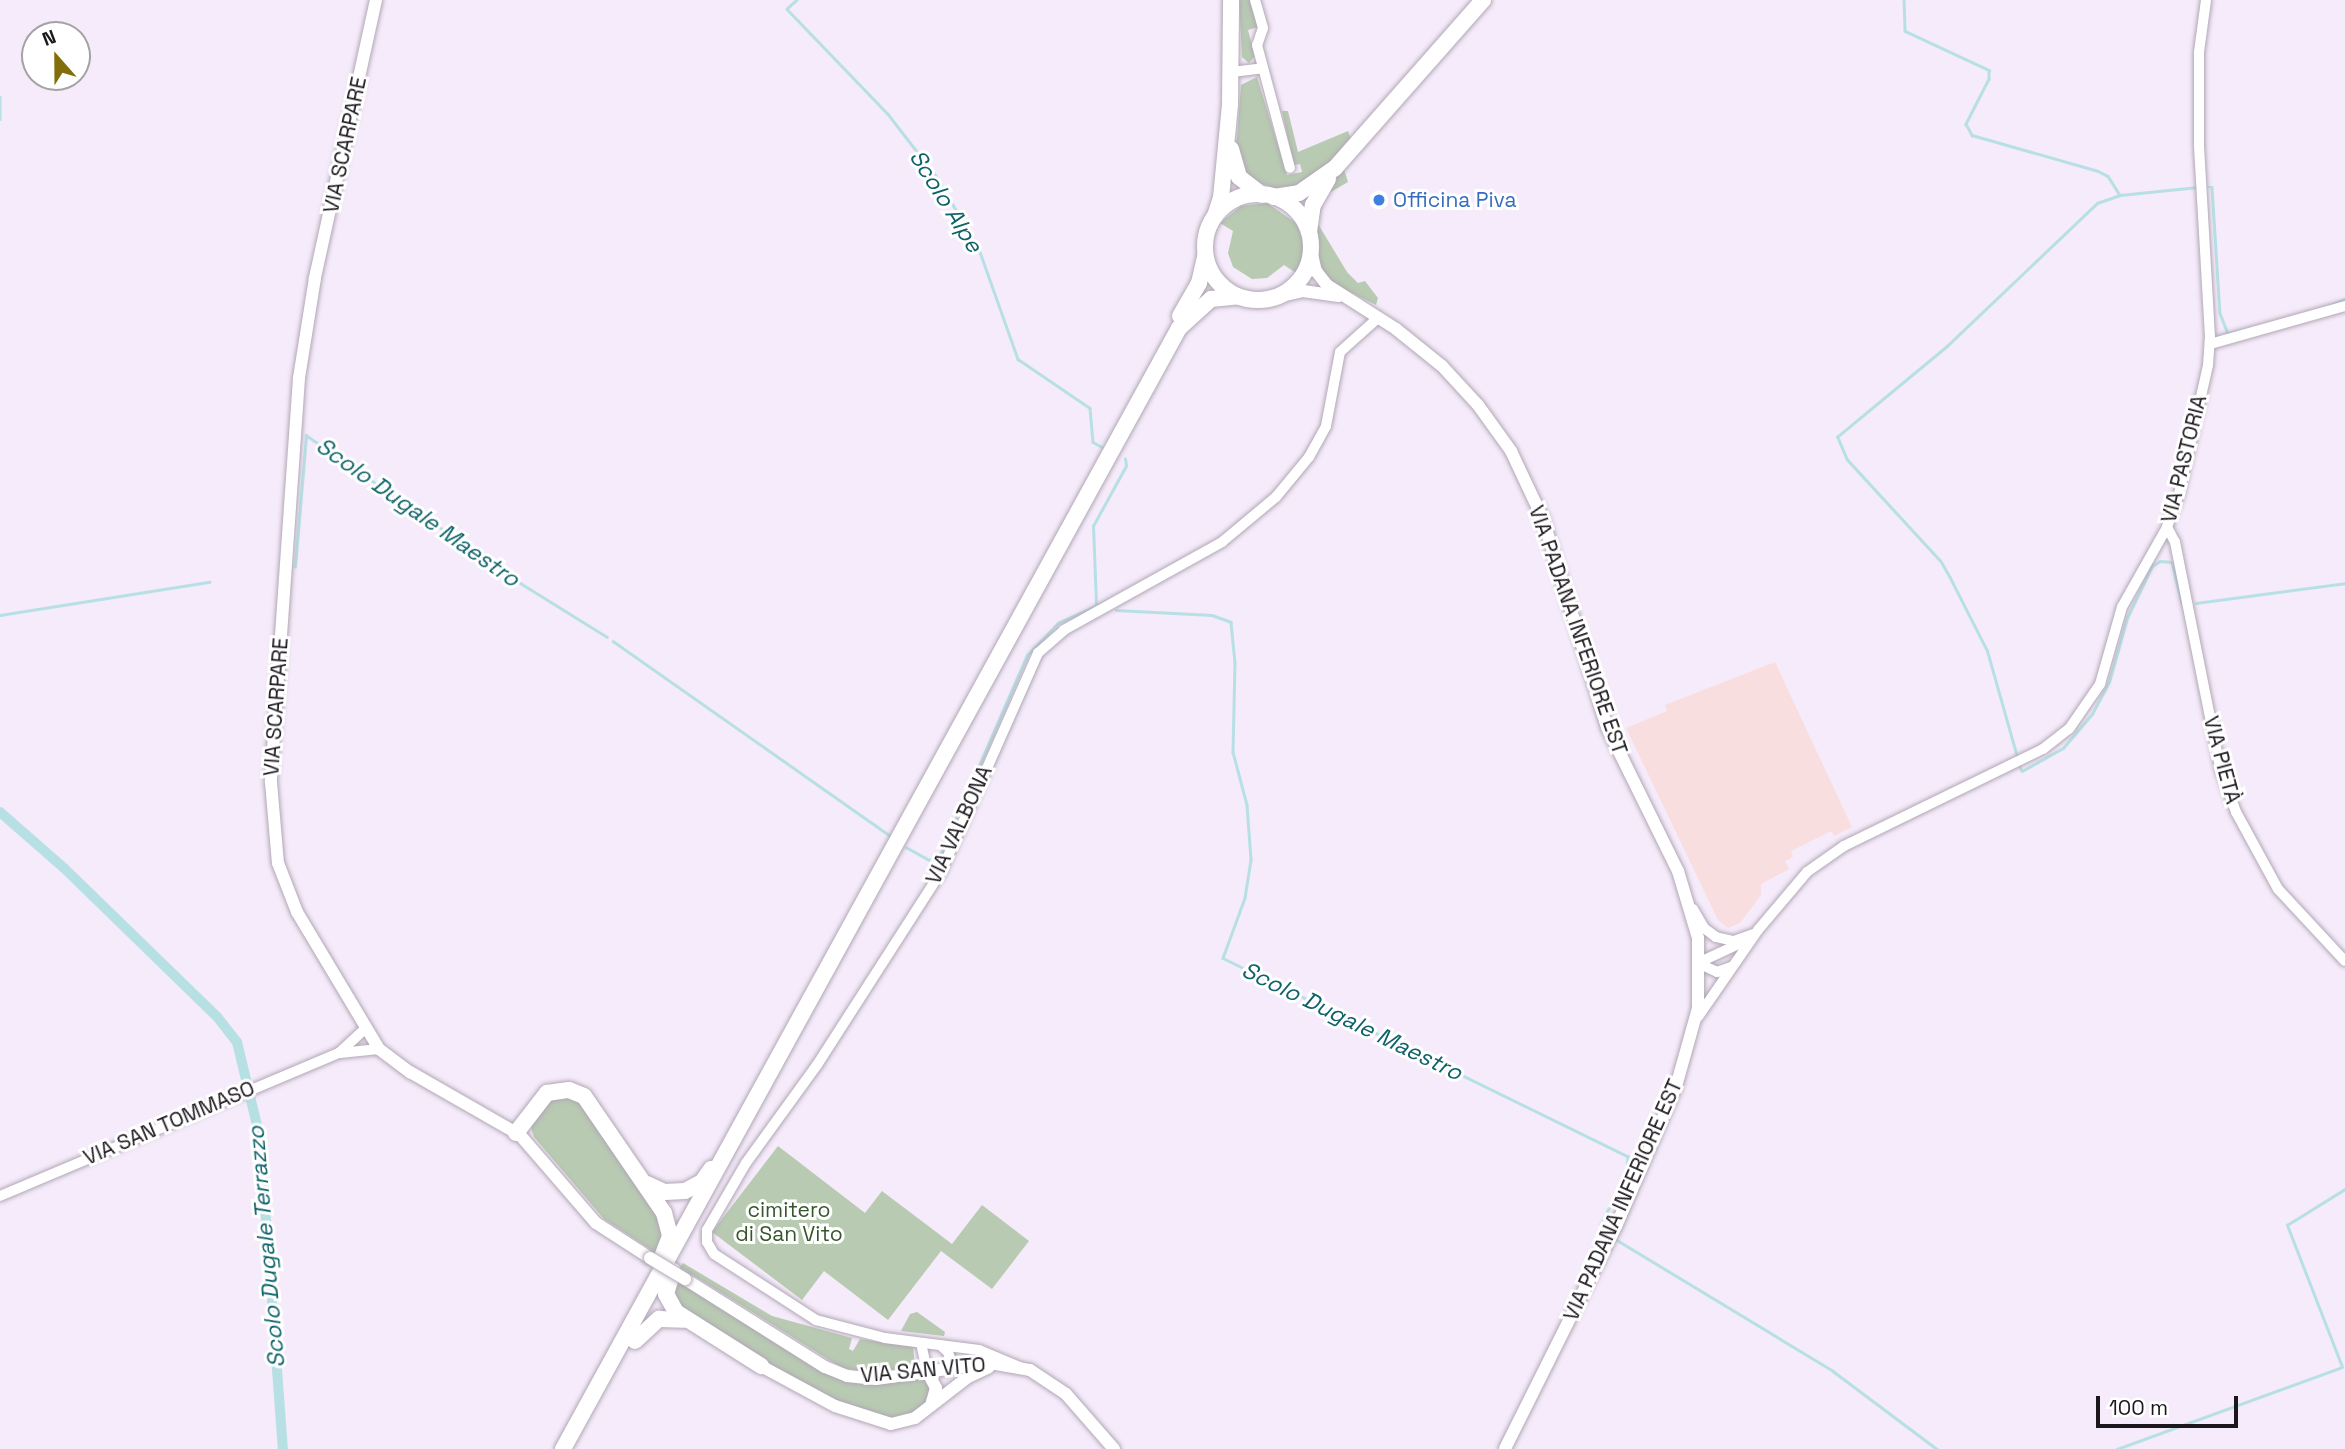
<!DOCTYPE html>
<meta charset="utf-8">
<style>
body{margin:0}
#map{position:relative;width:2345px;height:1449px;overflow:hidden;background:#f5ebfa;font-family:"Space Grotesk",sans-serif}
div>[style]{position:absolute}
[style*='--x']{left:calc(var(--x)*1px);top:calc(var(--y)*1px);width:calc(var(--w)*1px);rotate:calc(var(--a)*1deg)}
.industrial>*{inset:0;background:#f9dedf}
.green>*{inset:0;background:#b8cab2}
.stream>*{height:2.5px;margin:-1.25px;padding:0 1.25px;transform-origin:1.25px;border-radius:1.25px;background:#b7e0e5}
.canal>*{height:10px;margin:-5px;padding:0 5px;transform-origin:5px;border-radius:5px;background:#b7e0e5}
.roads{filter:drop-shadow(0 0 2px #b1a7b5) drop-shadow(0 0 2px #b1a7b5)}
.minor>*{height:10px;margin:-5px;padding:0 5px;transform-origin:5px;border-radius:5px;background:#fff}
.tertiary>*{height:12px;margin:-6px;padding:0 6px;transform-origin:6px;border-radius:6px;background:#fff}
.primary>*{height:16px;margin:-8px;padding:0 8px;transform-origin:8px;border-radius:8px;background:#fff}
.primary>.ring{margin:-8px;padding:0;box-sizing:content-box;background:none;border:16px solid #fff;border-radius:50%}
.bridges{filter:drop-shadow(0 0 2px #b1a7b5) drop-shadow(0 0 2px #b1a7b5)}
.tertiary-bridge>*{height:12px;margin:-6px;padding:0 6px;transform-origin:6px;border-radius:6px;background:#fff}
.dots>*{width:19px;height:19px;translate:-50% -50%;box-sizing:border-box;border:4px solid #fff;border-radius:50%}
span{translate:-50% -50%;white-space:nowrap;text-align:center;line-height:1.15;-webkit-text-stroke:6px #fff;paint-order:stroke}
.street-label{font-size:21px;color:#1b171d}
.shop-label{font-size:21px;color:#366cbe}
.left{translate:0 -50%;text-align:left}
.park-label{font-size:21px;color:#37552c}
.water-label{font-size:23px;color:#0e6269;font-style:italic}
.north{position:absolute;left:21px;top:21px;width:70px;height:70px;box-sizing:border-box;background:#fff;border:2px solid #a4a2a5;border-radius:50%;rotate:339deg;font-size:19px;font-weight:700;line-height:28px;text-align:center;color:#1b171d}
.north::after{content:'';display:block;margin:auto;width:24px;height:32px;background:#826e0b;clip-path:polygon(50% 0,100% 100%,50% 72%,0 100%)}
.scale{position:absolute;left:2096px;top:1396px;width:142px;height:32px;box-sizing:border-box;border:4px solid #1b171d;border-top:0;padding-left:9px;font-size:21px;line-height:24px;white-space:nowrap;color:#1b171d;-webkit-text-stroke:5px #fff;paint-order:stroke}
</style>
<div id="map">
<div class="industrial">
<i style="clip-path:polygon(1775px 662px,1852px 827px,1834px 836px,1831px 831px,1791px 851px,1793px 857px,1785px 861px,1789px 869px,1761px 884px,1761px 895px,1740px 923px,1728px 928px,1718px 920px,1626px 728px,1667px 711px,1665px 705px)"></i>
</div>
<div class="green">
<i style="clip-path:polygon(1239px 0,1252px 0,1258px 27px,1248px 30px,1255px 56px,1249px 63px,1242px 57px)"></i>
<i style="clip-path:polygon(1257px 77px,1287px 175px,1302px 172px,1300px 164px,1294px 165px,1282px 111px,1288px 111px,1298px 152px,1348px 131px,1352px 141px,1309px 182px,1283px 191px,1247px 179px,1236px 151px,1241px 85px)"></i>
<i style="clip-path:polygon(1344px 169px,1348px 182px,1324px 196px,1318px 224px,1347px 272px,1358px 283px,1365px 281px,1378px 298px,1376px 305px,1330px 282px,1319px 264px,1316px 220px,1319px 205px,1328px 187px)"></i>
<i style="clip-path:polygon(1267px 203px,1296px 223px,1303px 239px,1303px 257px,1296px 273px,1284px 265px,1267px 278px,1252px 279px,1233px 267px,1228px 253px,1233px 231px,1220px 223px,1241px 206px)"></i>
<i style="clip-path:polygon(566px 1095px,585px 1104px,664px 1225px,659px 1255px,604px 1219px,534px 1137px,530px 1125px,545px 1100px)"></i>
<i style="clip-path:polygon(778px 1146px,865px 1213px,882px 1191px,952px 1244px,982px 1205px,1029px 1241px,992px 1289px,941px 1251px,888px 1320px,824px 1271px,802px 1300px,712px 1232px)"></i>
<i style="clip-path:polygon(683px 1263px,772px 1316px,852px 1338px,849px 1349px,853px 1351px,860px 1339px,913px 1347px,915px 1365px,876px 1373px,842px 1368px,680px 1267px)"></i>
<i style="clip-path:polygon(673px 1279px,843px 1380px,863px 1384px,923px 1378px,930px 1389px,927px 1402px,914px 1413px,894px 1419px,850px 1407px,806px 1386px,683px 1313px,676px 1306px)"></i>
<i style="clip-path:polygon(917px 1312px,945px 1332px,944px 1336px,901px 1331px,910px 1314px)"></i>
</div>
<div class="stream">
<i style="--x:797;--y:0;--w:13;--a:138"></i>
<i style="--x:787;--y:9;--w:146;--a:46.1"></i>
<i style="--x:888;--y:114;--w:78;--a:52.3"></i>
<i style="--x:936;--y:176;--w:85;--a:59.5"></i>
<i style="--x:979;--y:249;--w:117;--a:70.5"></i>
<i style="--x:1018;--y:359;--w:87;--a:34.2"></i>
<i style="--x:1090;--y:408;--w:34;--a:85"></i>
<i style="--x:1093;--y:442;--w:10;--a:29"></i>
<i style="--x:1904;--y:0;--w:31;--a:88"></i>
<i style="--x:1905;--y:31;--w:93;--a:24.9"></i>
<i style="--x:1989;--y:70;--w:9;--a:90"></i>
<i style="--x:1989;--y:79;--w:51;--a:117.1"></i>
<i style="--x:1966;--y:124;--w:13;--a:61"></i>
<i style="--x:1972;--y:135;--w:131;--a:15.9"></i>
<i style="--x:2098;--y:171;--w:11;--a:27"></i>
<i style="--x:2108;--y:176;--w:22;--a:58"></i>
<i style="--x:2120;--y:195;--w:78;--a:-5.9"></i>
<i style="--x:0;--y:97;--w:22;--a:90"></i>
<i style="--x:2208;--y:187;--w:4;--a:0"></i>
<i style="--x:2212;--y:187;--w:126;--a:86.4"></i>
<i style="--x:2220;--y:313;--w:22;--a:69"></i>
<i style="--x:2228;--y:334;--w:10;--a:-17"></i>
<i style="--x:2329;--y:306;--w:17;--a:-24"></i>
<i style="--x:295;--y:567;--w:132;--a:-85.2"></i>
<i style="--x:306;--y:435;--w:262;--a:34.6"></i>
<i style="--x:522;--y:584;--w:100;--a:31.9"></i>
<i style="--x:2196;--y:603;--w:150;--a:-7.6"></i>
<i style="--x:1096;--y:604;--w:78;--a:-92.2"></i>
<i style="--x:1093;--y:526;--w:68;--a:-61.2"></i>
<i style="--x:1126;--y:466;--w:7;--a:-98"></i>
<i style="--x:1116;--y:610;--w:96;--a:3"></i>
<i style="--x:1212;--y:615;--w:20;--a:20"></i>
<i style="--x:1231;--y:622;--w:41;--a:84.4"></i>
<i style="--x:1235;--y:663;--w:89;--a:91.3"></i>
<i style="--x:1233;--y:752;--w:55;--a:75.2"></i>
<i style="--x:1247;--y:805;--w:55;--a:85.8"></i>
<i style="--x:1251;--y:860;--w:38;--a:99"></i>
<i style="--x:1245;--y:898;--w:64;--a:110.1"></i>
<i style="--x:1223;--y:958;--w:451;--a:26.1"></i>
<i style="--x:1628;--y:1156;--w:18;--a:93"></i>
<i style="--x:1627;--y:1174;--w:56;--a:117.5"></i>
<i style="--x:1601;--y:1224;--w:11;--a:75"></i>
<i style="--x:0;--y:615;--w:212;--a:-9"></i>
<i style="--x:613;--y:641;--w:341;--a:35.1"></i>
<i style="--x:2017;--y:757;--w:110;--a:-105.8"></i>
<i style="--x:1987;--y:651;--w:82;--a:-116.9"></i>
<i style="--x:1950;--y:578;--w:20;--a:-120"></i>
<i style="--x:1940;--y:561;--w:137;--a:-132.6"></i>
<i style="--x:1847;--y:460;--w:25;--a:-113"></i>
<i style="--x:1837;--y:437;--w:143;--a:-39.6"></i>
<i style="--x:1947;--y:346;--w:207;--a:-43.6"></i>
<i style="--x:2097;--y:203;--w:24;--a:-19"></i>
<i style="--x:2020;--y:766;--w:5;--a:68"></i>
<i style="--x:2022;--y:771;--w:47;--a:-29.3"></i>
<i style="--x:2063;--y:748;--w:45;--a:-49.5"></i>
<i style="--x:2092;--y:714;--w:36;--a:-62"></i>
<i style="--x:2109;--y:682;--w:66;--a:-74.3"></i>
<i style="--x:2127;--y:618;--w:58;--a:-64.3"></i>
<i style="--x:2152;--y:566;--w:9;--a:-32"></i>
<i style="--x:2160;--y:561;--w:12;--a:5"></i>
<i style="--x:2172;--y:562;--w:42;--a:76.3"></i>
<i style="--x:906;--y:847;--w:26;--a:29"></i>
<i style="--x:929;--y:860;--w:14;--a:-30"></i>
<i style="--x:941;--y:853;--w:216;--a:-66.5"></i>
<i style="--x:1027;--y:655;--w:45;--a:-45.9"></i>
<i style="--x:1058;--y:623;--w:56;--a:-24.3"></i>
<i style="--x:1617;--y:1240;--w:253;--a:31.2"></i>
<i style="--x:1833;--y:1371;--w:130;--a:36.9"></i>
<i style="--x:2117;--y:1449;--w:239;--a:-20"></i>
<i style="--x:2342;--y:1367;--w:152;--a:-111.2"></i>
<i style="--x:2287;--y:1225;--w:68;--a:-31.8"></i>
</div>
<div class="canal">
<i style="--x:0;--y:812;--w:85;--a:41.2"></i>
<i style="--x:64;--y:868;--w:215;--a:44.2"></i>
<i style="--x:218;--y:1018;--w:31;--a:52"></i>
<i style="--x:237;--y:1042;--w:99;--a:76.5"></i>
<i style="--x:260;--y:1138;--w:312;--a:85.8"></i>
</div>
<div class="roads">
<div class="minor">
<i style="--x:1255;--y:0;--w:29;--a:74"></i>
<i style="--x:1263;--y:28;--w:18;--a:109"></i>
<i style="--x:1257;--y:45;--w:127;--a:75"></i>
<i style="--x:1232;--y:72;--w:31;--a:-7"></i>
<i style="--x:2210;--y:344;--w:140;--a:-15.7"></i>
<i style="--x:2167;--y:527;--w:17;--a:62"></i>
<i style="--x:2175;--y:542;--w:230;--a:78.7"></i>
<i style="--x:2220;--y:768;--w:47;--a:70"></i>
<i style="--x:2236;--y:812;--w:88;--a:61.4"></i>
<i style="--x:2278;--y:889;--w:98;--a:47.1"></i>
<i style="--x:1693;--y:909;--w:22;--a:60"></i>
<i style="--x:1704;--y:928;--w:15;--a:37"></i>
<i style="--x:1716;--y:937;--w:18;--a:13"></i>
<i style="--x:1734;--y:941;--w:20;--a:-20"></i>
<i style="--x:1700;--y:962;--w:45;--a:-24.9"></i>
<i style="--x:1700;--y:964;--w:19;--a:25"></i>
<i style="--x:1717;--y:972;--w:15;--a:-20"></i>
<i style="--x:1698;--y:1017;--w:106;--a:-55.4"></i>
<i style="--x:1758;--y:930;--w:76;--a:-49.8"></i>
<i style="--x:1807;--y:872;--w:45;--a:-35.1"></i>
<i style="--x:1844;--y:846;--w:221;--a:-26"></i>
<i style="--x:2043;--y:749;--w:33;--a:-38"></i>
<i style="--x:2069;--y:729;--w:55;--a:-55.4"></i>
<i style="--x:2100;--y:684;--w:80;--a:-74.1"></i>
<i style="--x:2122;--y:607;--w:92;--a:-60.6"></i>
<i style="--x:2167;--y:527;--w:35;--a:-70"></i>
<i style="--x:2179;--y:494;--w:132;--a:-77.3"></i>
<i style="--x:2208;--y:365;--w:28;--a:-86"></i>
<i style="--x:2210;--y:337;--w:192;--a:-93.3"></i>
<i style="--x:2199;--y:145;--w:93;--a:-90"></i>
<i style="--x:2199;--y:52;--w:52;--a:-82.3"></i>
<i style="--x:340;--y:1053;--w:39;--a:-6"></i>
<i style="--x:0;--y:1196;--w:368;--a:-22.9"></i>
<i style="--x:339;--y:1053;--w:34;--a:-43"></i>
<i style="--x:921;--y:1343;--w:29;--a:78"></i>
<i style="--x:940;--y:1345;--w:11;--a:41"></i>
<i style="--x:948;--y:1352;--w:17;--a:73"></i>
<i style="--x:1020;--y:1367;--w:44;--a:-157.5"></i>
<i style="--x:979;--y:1350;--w:95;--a:-172.7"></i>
<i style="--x:885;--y:1338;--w:71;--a:-165.4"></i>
<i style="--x:816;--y:1320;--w:121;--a:-147.1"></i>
<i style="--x:714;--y:1254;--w:14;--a:-120"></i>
<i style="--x:707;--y:1242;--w:12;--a:-90"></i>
<i style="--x:707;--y:1230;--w:78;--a:-59.8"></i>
<i style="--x:746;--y:1163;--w:121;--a:-54.1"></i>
<i style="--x:817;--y:1065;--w:229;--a:-57.3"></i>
<i style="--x:941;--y:872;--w:240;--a:-66.1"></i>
<i style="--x:1038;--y:653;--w:35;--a:-41"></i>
<i style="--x:1064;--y:630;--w:181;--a:-29.1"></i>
<i style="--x:1222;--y:542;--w:70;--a:-39.8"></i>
<i style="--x:1276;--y:497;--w:52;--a:-50.5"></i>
<i style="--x:1309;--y:457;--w:35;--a:-61"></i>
<i style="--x:1326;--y:426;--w:75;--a:-79.3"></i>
<i style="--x:1340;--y:352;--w:52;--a:-41.9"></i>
</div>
<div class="tertiary">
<i style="--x:376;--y:0;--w:285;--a:102.4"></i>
<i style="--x:315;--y:278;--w:101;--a:99.1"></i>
<i style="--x:299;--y:378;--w:405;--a:94"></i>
<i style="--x:271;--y:782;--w:81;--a:85.1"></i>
<i style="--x:278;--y:863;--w:53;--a:68.8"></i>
<i style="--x:297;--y:912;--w:160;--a:59.1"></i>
<i style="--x:379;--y:1049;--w:39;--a:37"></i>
<i style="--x:410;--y:1072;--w:127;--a:29.8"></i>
<i style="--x:520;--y:1135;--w:116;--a:49.2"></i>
<i style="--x:596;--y:1223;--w:64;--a:32.9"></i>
<i style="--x:1311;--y:250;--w:22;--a:77"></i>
<i style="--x:1316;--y:271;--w:18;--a:52"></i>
<i style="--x:1327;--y:285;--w:82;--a:32.5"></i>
<i style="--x:1396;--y:329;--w:59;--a:38.8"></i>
<i style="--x:1442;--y:366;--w:53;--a:47.3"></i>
<i style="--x:1478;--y:405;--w:57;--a:54.3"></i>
<i style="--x:1511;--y:451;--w:75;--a:64.8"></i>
<i style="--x:1543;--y:519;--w:218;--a:72.9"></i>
<i style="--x:1607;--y:727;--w:161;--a:63.8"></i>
<i style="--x:1678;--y:871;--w:70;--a:73.4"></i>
<i style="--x:1698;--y:938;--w:70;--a:90"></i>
<i style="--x:1698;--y:1008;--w:82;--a:105.6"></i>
<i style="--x:1676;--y:1087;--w:151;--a:113.3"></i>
<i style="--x:1616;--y:1226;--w:249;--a:116.5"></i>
<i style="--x:1277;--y:297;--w:27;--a:-13"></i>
<i style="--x:1303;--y:291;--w:36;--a:8"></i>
<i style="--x:685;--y:1279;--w:165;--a:32.2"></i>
<i style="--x:825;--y:1367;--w:24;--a:22"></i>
<i style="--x:847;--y:1376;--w:29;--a:6"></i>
<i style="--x:876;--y:1379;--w:115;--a:-8"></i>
<i style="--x:990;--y:1363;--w:41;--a:9.9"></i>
<i style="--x:1030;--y:1370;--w:43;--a:33.7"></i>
<i style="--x:1066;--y:1394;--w:73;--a:48.9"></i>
<i style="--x:761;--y:1366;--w:84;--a:28.4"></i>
<i style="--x:835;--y:1406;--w:59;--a:17.8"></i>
<i style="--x:891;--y:1424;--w:25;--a:-14"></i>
<i style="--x:915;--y:1418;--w:67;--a:-37.7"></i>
<i style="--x:968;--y:1377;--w:23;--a:-25"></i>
<i style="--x:927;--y:1371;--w:19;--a:62"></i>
<i style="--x:936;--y:1388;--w:18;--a:106"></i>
</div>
<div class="primary">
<i style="--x:1231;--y:149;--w:29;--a:74"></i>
<i style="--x:1239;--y:177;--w:29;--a:38"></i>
<i class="ring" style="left:1205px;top:194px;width:90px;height:90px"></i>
<i style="--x:1274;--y:197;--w:25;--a:-9"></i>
<i style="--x:1299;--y:193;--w:44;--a:-34.8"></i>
<i style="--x:1335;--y:168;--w:224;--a:-48.6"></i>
<i style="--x:1215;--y:216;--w:19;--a:-72"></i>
<i style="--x:1221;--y:198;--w:94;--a:-84.5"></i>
<i style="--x:1230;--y:104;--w:104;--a:-89.4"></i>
<i style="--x:1309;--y:232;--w:27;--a:-82"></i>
<i style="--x:1313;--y:205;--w:30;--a:-60"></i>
<i style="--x:1180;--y:316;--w:38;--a:-60"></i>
<i style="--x:1199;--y:283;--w:27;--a:-77"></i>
<i style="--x:516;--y:1133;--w:51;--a:-52.2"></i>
<i style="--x:547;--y:1093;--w:22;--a:-8"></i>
<i style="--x:569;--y:1090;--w:16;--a:22"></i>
<i style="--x:584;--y:1096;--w:142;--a:55.6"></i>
<i style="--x:664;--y:1213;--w:24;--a:75"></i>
<i style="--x:670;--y:1236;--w:25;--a:111"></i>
<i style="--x:647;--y:1184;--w:19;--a:25"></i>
<i style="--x:664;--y:1192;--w:21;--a:-3"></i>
<i style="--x:685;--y:1191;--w:19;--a:-28"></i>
<i style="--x:702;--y:1182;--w:16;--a:-55"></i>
<i style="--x:673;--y:1271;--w:24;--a:107"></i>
<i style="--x:666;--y:1294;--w:21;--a:61"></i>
<i style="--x:676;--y:1312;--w:101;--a:32.4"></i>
<i style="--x:635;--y:1341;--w:33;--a:-43"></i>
<i style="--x:659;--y:1319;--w:25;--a:2"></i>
<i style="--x:563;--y:1449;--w:1279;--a:-61.21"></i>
<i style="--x:1179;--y:328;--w:43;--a:-42.2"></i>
<i style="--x:1211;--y:299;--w:27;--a:-6"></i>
</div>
</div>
<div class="bridges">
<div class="tertiary-bridge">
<i style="--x:650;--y:1258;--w:41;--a:31"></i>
</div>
</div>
<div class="dots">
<i style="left:1379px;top:200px;background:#3f7fe0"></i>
</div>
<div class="street-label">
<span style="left:345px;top:145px;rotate:-78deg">VIA SCARPARE</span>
<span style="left:2184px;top:459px;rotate:-76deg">VIA PASTORIA</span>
<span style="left:1578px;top:630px;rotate:71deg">VIA PADANA INFERIORE EST</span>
<span style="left:276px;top:707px;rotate:-86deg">VIA SCARPARE</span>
<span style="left:2222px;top:760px;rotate:75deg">VIA PIETÀ</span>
<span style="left:959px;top:825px;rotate:-65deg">VIA VALBONA</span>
<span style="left:169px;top:1123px;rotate:-23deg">VIA SAN TOMMASO</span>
<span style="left:1623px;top:1200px;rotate:-66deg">VIA PADANA INFERIORE EST</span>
<span style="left:923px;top:1370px;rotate:-5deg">VIA SAN VITO</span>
</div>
<div class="shop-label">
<span class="left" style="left:1393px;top:200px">Officina Piva</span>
</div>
<div class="park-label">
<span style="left:789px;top:1222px">cimitero<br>di San Vito</span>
</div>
<div class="water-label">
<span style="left:946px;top:201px;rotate:58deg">Scolo Alpe</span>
<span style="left:418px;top:512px;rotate:35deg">Scolo Dugale Maestro</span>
<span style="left:1352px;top:1021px;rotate:26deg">Scolo Dugale Maestro</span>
<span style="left:266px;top:1247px;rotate:-95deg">Scolo Dugale Terrazzo</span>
</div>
<div class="north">N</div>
<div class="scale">100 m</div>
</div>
